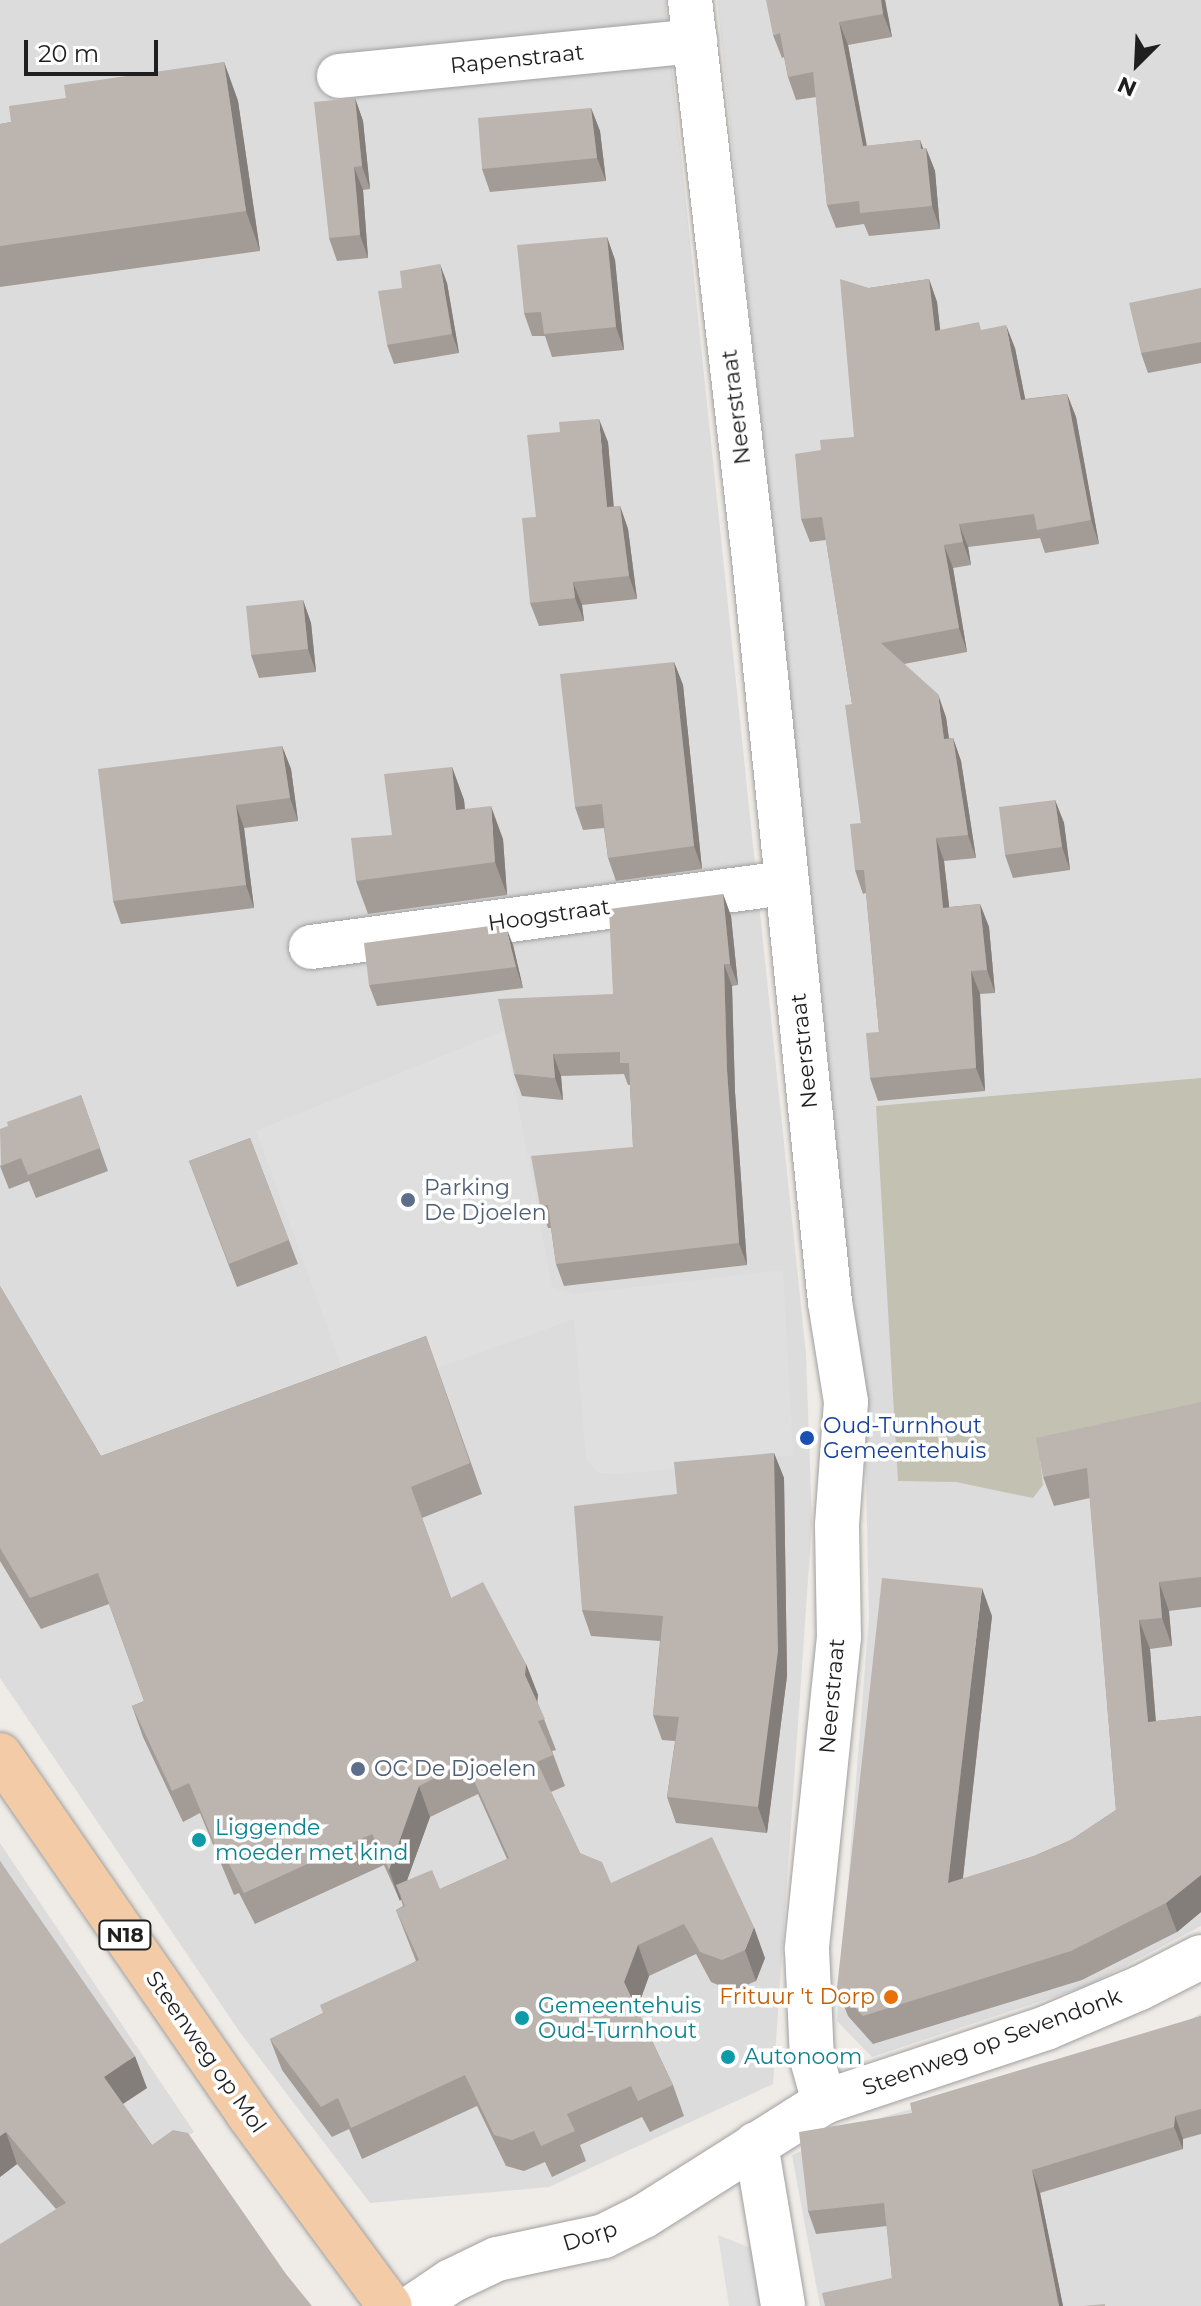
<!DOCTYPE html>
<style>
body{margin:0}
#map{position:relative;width:1201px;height:2306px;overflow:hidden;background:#efebe6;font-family:Montserrat,sans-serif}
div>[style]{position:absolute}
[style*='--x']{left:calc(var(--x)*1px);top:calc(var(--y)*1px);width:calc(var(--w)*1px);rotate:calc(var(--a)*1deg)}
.residential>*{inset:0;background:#dddcdc}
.construction>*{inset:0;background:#c2c1b2}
.parking>*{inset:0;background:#dfdfdf}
.roads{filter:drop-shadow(0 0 2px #a0a0a0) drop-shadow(0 0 2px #a0a0a0)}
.minor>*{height:44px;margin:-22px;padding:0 22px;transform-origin:22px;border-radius:22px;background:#fff}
.tertiary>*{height:44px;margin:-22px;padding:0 22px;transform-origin:22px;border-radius:22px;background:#fff}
.primary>*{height:44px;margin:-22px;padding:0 22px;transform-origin:22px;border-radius:22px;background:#f3cca7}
.wall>*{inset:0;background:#a29b96}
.shaded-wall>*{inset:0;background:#847e7a}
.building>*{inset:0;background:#bcb4af}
.dots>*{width:22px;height:22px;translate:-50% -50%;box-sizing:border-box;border:4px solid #fff;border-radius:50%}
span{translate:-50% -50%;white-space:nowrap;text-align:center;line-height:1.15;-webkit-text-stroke:7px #fff;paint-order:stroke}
.shield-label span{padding:2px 6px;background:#fff;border:2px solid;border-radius:6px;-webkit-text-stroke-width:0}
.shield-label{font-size:20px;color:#1f1f1f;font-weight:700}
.street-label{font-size:22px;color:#1f1f1f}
.service-label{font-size:22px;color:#4e5e75}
.left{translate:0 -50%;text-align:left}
.transit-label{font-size:22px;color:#164399}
.culture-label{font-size:22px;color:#0d838f}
.food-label{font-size:22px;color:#c56008}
.right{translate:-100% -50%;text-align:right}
.north{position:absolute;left:1097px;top:24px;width:80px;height:80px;-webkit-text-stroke:6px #fff;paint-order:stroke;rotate:204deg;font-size:22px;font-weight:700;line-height:32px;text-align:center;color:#1f1f1f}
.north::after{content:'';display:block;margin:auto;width:28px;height:36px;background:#1f1f1f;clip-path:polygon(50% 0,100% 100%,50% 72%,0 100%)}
.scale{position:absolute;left:24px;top:40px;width:134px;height:36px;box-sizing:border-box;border:4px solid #1f1f1f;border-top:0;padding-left:10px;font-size:24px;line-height:28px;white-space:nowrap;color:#1f1f1f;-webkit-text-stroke:6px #fff;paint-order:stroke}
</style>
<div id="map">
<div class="residential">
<i style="clip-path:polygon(0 0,665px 0,806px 1354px,812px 1522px,773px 2084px,549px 2187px,370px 2203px,239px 2031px,0 1678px)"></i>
<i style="clip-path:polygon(717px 0,1201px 0,1201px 1926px,1087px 1986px,872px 2057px,837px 2021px,869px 1617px,866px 1480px,857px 1354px)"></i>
<i style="clip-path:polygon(0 1843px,194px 2132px,153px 2162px,0 2254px)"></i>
<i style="clip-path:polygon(1201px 2013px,1201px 2306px,820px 2306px,792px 2155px,883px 2117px,1152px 2042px)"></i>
</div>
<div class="construction">
<i style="clip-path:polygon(1201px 1078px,1201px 1424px,1040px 1459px,1043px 1485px,1033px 1498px,956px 1482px,898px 1481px,876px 1106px)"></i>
</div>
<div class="parking">
<i style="clip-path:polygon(504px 1031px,552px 1287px,574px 1294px,783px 1270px,793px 1455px,623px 1474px,598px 1473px,586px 1459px,574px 1319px,353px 1398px,256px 1131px)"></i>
<i style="clip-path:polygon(718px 2235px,753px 2249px,762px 2306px,729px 2306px)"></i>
</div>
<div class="roads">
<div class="minor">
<i style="--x:690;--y:0;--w:563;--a:83.47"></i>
<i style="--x:754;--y:559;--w:747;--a:84.16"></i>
<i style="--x:830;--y:1302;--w:101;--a:80.9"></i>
<i style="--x:846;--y:1402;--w:123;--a:94.2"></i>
<i style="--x:837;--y:1525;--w:112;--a:89"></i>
<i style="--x:839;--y:1637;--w:314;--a:95.9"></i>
<i style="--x:807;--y:1949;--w:110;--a:87.4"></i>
<i style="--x:812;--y:2059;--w:45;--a:74.4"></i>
<i style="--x:339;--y:76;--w:358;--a:-5.6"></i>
<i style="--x:311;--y:947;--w:479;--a:-7.7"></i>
<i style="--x:756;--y:2144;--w:164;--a:80.5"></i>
</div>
<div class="tertiary">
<i style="--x:414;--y:2306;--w:45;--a:-34"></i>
<i style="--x:451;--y:2281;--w:51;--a:-25.6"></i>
<i style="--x:497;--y:2259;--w:109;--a:-12.1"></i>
<i style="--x:604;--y:2236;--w:45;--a:-26.6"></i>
<i style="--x:644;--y:2216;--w:213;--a:-32.3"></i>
<i style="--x:824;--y:2102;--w:234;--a:-18.4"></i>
<i style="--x:1046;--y:2028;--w:102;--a:-23.1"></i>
<i style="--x:1140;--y:1988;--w:68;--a:-26.9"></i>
</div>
<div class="primary">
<i style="--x:0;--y:1755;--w:438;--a:55.3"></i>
<i style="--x:249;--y:2115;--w:237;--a:53.6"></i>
</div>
</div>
<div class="wall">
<i style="clip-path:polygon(885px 0,892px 37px,848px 45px,867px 146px,920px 140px,923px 149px,926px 148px,935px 171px,940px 229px,869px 236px,864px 224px,836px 228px,827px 205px,816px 97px,796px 100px,788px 77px,784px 57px,782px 58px,773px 35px)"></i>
<i style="clip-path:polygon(224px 62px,238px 101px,260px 251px,0 287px,0 124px,11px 122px,66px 98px)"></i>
<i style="clip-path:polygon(355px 98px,363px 121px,370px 189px,363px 190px,368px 258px,337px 261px,329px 238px)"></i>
<i style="clip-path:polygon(591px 108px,600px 131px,606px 181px,490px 192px,482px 169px)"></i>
<i style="clip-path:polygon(607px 237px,615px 260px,624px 350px,552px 357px,545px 336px,532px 336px,524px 313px)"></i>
<i style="clip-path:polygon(929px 279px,937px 302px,940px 330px,982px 330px,1015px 348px,1025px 399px,1067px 394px,1076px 417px,1099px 544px,1045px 553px,1040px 538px,968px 547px,971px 565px,953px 568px,967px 652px,904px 664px,946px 717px,949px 738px,953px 738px,961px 761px,976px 858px,944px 861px,949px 907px,980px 904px,989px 927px,995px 993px,980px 994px,985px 1091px,878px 1101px,870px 1078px,879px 1032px,866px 893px,863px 894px,855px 870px,861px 823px,852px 704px,826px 540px,810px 542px,801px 519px,821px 450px,854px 437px,869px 288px)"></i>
<i style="clip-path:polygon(447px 283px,459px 353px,394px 364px,387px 345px)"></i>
<i style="clip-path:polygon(1201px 288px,1201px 363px,1148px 373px,1141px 353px)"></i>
<i style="clip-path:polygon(608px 442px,613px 507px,620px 506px,628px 529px,637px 599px,582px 605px,584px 621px,539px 626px,530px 603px,536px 517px)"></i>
<i style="clip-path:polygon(303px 600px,311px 623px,316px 672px,259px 678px,251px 655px)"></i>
<i style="clip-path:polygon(674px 662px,683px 685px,702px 869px,616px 881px,608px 858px,604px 828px,583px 830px,575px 807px)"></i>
<i style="clip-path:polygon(282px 746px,291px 769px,298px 821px,244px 828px,254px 908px,121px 924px,113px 901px)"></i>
<i style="clip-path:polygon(452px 767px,464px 800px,465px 809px,503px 839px,507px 895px,368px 914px,356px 881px,392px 835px)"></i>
<i style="clip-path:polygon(1055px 800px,1064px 823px,1070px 870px,1013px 878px,1005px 855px)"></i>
<i style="clip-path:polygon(723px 894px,731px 916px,738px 985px,732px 986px,735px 1092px,747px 1265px,564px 1286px,556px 1264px,551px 1228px,548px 1228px,540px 1206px,633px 1147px,630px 1085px,628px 1085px,624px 1074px,561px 1076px,563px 1100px,522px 1096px,514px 1074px,613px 994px)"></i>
<i style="clip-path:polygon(513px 945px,523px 988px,377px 1006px,369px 985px)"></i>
<i style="clip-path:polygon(81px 1095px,108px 1171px,36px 1198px,29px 1181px,9px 1189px,0 1166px)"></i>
<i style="clip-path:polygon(250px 1138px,298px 1264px,237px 1287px,189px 1161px)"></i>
<i style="clip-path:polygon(evenodd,0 1286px,101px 1456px,426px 1336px,482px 1494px,422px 1518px,451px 1598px,526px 1664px,538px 1695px,537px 1701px,556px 1750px,552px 1751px,565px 1786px,551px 1792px,580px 1853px,611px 1883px,765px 1958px,756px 1981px,733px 1991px,711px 1982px,696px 1954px,649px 1976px,637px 2009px,673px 2085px,684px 2116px,650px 2132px,642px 2117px,580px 2145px,586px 2161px,552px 2177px,545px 2162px,524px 2171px,506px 2166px,477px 2106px,362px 2159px,349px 2129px,332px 2137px,282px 2070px,270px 2039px,323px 2013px,416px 1961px,396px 1910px,403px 1906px,401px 1899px,400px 1901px,384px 1865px,255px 1924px,239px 1893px,234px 1895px,200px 1813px,183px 1822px,143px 1737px,132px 1706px,144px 1701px,109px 1604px,41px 1629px,0 1561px,0 1286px,478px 1794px,507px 1859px,440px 1889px,407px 1880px,430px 1817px,478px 1794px)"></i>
<i style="clip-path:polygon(1201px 1402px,1201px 1607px,1169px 1611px,1172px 1646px,1150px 1649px,1156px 1721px,1201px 1716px,1201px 1912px,1177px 1932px,1082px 1980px,873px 2044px,848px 2016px,837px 1988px,992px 1616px,963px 1879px,1034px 1856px,1071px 1840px,1116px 1810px,1090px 1498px,1054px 1506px,1043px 1477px)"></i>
<i style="clip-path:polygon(774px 1453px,784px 1478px,787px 1676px,767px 1833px,676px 1823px,667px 1797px,675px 1741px,662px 1740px,653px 1715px,660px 1641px,591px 1636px,582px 1610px,677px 1494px)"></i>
<i style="clip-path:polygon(0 1861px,147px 2088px,123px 2104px,152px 2145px,188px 2133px,56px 2209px,17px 2164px,0 2177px)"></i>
<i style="clip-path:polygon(1201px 2016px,1201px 2134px,1183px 2139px,1183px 2149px,1040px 2193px,1063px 2306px,825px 2306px,892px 2278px,887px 2226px,816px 2234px,808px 2211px,912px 2113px)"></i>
</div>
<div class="shaded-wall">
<i style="clip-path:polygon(881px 0,885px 0,892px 37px,883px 14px)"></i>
<i style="clip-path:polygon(839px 22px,848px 45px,871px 170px,863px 146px)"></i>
<i style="clip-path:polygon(224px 62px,238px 101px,260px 251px,246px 211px)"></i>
<i style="clip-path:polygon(355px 98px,363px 121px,370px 189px,362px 166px)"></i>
<i style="clip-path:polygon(591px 108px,600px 131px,606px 181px,597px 158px)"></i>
<i style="clip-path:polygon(920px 140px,927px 159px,926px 148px,935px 171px,940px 229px,932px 206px,921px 149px)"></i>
<i style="clip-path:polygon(354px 167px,363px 190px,368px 258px,360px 235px)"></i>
<i style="clip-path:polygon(607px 237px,615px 260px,624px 350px,616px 327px)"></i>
<i style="clip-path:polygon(440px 264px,447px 283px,459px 353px,452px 334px)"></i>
<i style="clip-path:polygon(929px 279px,937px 302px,943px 354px,935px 331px)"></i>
<i style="clip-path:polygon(1006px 325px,1015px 348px,1030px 423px,1021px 400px)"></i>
<i style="clip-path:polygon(1067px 394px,1076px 417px,1099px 544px,1091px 520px)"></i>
<i style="clip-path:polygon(599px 419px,608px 442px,616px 530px,607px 507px)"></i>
<i style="clip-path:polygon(620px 506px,628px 529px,637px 599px,629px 576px)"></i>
<i style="clip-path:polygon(959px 524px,968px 547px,971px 565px,963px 542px)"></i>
<i style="clip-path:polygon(944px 545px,953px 568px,967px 652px,959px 628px)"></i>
<i style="clip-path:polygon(573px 582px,582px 605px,584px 621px,575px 598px)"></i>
<i style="clip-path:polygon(303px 600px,311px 623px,316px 672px,308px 649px)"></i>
<i style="clip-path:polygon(674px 662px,683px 685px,702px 869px,694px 846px)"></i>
<i style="clip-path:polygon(938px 694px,946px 717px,952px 762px,944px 739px)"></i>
<i style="clip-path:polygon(953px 738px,961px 761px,976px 858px,968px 835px)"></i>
<i style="clip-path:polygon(282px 746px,291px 769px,298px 821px,290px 798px)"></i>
<i style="clip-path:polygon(452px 767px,464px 800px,468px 843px,456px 810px)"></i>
<i style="clip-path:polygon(1055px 800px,1064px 823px,1070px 870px,1062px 847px)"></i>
<i style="clip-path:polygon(236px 805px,244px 828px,254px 908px,246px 885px)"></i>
<i style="clip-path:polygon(491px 806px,503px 839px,507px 895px,495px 862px)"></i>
<i style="clip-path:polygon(936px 838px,944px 861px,952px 931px,943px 908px)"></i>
<i style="clip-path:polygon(723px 894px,731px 916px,738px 985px,730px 964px)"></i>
<i style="clip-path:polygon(980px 904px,989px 927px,995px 993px,987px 970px)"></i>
<i style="clip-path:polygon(505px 924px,513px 945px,523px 988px,516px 967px)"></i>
<i style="clip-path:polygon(724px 964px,732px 986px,735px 1092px,747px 1265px,739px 1243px,727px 1070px)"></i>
<i style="clip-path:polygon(971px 971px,980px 994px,985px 1091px,976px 1068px)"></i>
<i style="clip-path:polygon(553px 1054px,561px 1076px,563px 1100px,555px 1078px)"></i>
<i style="clip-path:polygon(774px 1453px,784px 1478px,787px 1676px,767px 1833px,758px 1807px)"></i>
<i style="clip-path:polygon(1159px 1582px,1169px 1611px,1172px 1646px,1162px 1618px)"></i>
<i style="clip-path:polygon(982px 1588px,992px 1616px,959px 1912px,948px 1883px)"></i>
<i style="clip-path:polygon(1139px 1620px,1150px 1649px,1158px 1750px,1148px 1722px)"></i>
<i style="clip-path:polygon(526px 1664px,538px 1695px,537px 1706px,525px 1675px)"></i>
<i style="clip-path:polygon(419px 1786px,430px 1817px,401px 1897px,396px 1885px,401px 1899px,400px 1901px,389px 1870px)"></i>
<i style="clip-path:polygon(1201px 1875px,1201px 1912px,1177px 1932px,1166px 1903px)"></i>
<i style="clip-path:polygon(754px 1927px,765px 1958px,756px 1981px,745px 1950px)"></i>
<i style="clip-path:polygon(638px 1945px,649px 1976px,636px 2012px,624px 1982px)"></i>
<i style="clip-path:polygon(135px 2056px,147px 2088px,115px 2109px,104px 2077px)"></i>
<i style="clip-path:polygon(1175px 2116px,1183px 2139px,1183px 2149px,1174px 2127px)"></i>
<i style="clip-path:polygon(6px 2132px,17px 2164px,0 2177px,0 2136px)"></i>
<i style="clip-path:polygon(1032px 2170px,1040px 2193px,1063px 2306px,1059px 2306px)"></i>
</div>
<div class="building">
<i style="clip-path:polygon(766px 0,881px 0,883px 14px,839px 22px,863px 146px,920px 140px,921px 149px,926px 148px,932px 206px,860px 213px,859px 201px,827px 205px,813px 72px,788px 77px,780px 33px,773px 35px)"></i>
<i style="clip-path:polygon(224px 62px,246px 211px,0 246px,0 124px,11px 122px,9px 106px,66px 98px,64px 85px)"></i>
<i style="clip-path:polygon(355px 98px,362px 166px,354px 167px,360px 235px,329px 238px,314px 102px)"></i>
<i style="clip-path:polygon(591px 108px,597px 158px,482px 169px,478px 118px)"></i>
<i style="clip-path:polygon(607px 237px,616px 327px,544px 334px,541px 312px,524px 313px,517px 245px)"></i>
<i style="clip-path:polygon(440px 264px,452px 334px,387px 345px,378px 291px,402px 288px,400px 271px)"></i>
<i style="clip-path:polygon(840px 279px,869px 288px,929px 279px,935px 331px,979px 322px,981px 330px,1006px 325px,1021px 400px,1067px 394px,1091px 520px,1037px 530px,1034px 514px,959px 524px,963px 542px,944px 545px,959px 628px,881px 643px,938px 694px,944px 739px,953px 738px,968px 835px,936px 838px,943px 908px,980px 904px,987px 970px,971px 971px,976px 1068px,870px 1078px,866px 1033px,879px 1032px,864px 870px,855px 870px,850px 824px,861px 823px,845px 705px,852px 704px,822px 517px,801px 519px,795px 454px,821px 450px,820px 440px,854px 437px)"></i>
<i style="clip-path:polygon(1201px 288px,1201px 342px,1141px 353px,1129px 303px)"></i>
<i style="clip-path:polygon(599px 419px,607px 507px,620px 506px,629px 576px,573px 582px,575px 598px,530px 603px,522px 518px,536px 517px,527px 435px,560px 432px,559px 422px)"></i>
<i style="clip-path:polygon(303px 600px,308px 649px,251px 655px,246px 606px)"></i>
<i style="clip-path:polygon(674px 662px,694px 846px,608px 858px,602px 804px,575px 807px,560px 674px)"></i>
<i style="clip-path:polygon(282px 746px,290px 798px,236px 805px,246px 885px,113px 901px,98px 769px)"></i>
<i style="clip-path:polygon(452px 767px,456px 810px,491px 806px,495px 862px,356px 881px,351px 838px,392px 835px,384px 774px)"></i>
<i style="clip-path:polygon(1055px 800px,1062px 847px,1005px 855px,999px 807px)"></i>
<i style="clip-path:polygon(723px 894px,730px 964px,724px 964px,727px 1070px,739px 1243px,556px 1264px,548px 1205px,540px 1206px,531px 1156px,633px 1147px,629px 1063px,620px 1063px,620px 1052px,553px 1054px,555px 1078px,514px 1074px,498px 999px,613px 994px,609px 909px)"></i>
<i style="clip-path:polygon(505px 924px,516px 967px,369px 985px,364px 943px)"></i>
<i style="clip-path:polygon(81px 1095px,100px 1148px,28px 1175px,21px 1158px,1px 1166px,0 1129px,8px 1126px,7px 1122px)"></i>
<i style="clip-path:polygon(250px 1138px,289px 1240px,229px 1264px,189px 1161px)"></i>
<i style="clip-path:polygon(0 1286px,101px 1456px,426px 1336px,470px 1463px,411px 1487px,451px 1598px,483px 1582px,526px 1664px,525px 1675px,545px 1719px,538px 1721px,553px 1755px,537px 1762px,580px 1853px,602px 1862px,611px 1883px,712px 1837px,754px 1927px,745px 1950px,722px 1960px,700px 1952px,684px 1924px,638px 1945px,624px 1982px,673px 2085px,638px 2101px,631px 2086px,567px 2114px,575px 2131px,541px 2146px,534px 2131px,512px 2140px,494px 2135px,465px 2075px,351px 2128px,338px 2098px,321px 2107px,270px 2039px,323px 2013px,320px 2005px,419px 1960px,396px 1910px,405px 1906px,396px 1885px,432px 1870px,440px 1889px,509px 1858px,466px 1763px,419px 1786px,389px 1870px,372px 1834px,244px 1893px,228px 1862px,223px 1864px,189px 1783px,172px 1791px,132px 1706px,144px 1701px,98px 1573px,30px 1598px,0 1548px)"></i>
<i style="clip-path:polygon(1201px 1402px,1201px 1577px,1159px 1582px,1162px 1618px,1139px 1620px,1148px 1722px,1201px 1716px,1201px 1875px,1166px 1903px,1071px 1951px,863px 2016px,837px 1988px,882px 1578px,982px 1588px,948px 1883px,1034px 1856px,1071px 1840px,1116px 1810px,1087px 1468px,1043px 1477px,1036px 1438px)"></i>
<i style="clip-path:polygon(774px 1453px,778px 1651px,758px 1807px,667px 1797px,679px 1717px,653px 1715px,663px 1616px,582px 1610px,574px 1506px,677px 1494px,674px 1462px)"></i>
<i style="clip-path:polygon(0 1861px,135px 2056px,104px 2077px,152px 2145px,173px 2130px,188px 2133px,286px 2274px,312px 2306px,0 2306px,0 2244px,66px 2203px,6px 2132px,0 2136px)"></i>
<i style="clip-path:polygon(1201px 2016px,1201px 2109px,1175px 2116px,1174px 2127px,1032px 2170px,1059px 2306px,825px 2306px,822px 2293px,892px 2278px,884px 2203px,808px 2211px,799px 2132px,912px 2113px,910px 2103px)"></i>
<i style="clip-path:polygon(1105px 2304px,1105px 2306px,1083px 2306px)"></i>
</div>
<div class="dots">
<i style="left:408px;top:1200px;background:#5c6f8a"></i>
<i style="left:807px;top:1438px;background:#1a4fb4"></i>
<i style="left:358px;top:1769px;background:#5c6f8a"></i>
<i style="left:199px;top:1840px;background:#0f9aa8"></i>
<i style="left:891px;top:1997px;background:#e8710a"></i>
<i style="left:522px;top:2018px;background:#0f9aa8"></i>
<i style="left:728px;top:2057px;background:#0f9aa8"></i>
</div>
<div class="shield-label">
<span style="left:125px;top:1935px">N18</span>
</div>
<div class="street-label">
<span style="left:517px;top:59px;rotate:-6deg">Rapenstraat</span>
<span style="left:736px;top:407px;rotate:-97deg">Neerstraat</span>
<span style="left:549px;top:915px;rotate:-8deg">Hoogstraat</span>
<span style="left:804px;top:1051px;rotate:-96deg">Neerstraat</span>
<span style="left:832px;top:1696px;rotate:-85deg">Neerstraat</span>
<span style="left:992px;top:2042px;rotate:-20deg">Steenweg op Sevendonk</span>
<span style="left:206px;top:2052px;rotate:55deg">Steenweg op Mol</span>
<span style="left:590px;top:2236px;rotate:-17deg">Dorp</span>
</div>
<div class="service-label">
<span class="left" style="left:424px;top:1200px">Parking<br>De Djoelen</span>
<span class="left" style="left:374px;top:1769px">OC De Djoelen</span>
</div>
<div class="transit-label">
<span class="left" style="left:823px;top:1438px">Oud-Turnhout<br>Gemeentehuis</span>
</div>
<div class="culture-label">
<span class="left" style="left:215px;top:1840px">Liggende<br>moeder met kind</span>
<span class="left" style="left:538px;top:2018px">Gemeentehuis<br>Oud-Turnhout</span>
<span class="left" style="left:744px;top:2057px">Autonoom</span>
</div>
<div class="food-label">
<span class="right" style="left:875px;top:1997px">Frituur 't Dorp</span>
</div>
<div class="north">N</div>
<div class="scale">20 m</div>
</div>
